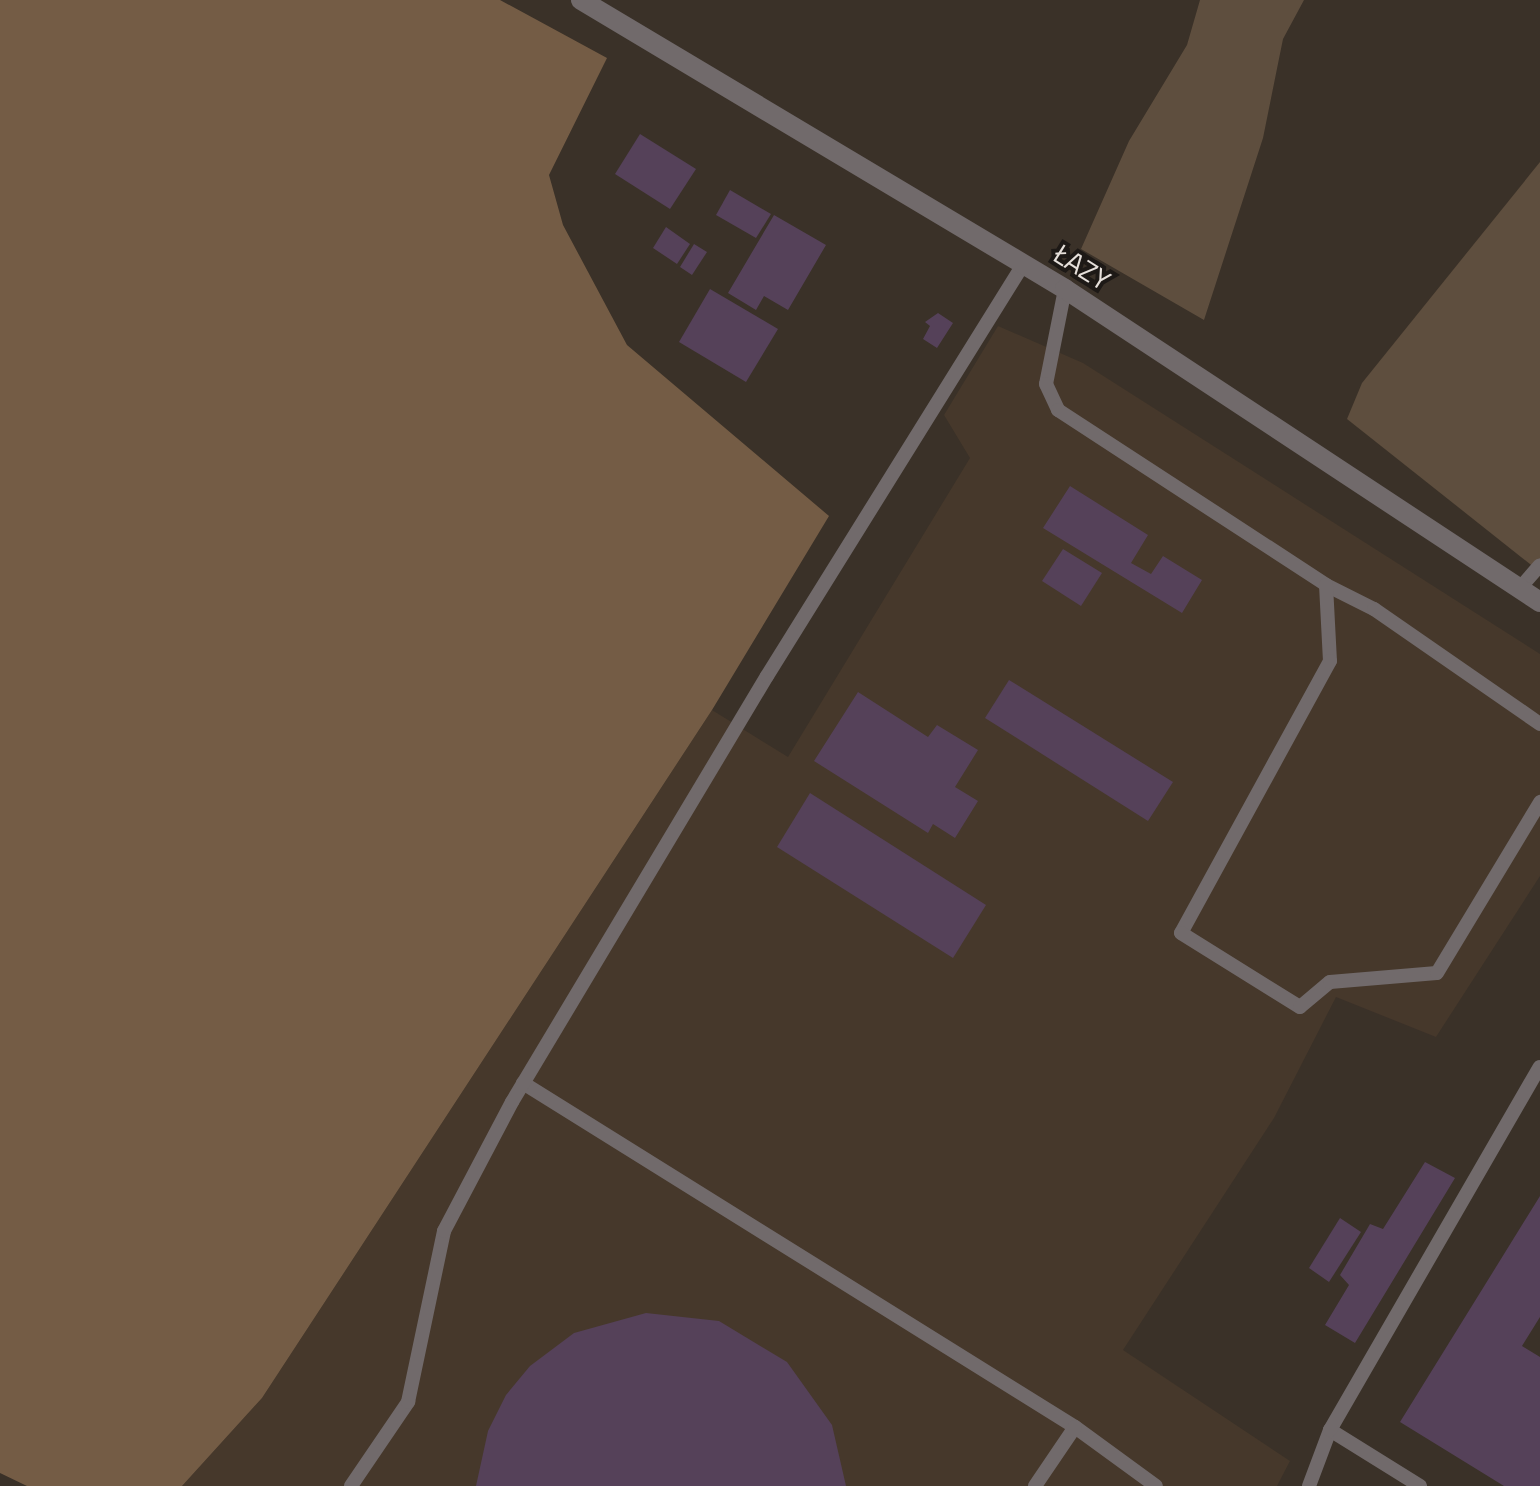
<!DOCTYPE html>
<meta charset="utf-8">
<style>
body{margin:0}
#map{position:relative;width:1540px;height:1486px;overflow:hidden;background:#3a3128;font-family:"Titillium Web",sans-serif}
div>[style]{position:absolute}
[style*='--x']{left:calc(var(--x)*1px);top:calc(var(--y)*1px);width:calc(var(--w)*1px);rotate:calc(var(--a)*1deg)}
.built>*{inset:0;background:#46382b}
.green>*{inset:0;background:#5e4e3e}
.forest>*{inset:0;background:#745c45}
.building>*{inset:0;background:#554159}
.service>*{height:14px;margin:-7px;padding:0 7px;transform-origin:7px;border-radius:7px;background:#716a6b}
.minor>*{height:20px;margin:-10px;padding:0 10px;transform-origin:10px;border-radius:10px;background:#716a6b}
span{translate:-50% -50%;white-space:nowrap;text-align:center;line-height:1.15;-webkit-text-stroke:8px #1d1916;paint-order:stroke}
.street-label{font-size:28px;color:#e6e0db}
</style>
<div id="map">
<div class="built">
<i style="clip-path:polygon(998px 326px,1083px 363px,1540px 654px,1540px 876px,1436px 1037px,1336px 997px,1274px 1118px,1123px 1350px,1290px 1461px,1277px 1486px,182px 1486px,262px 1398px,712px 710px,788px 757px,970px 458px,944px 415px)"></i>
</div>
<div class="green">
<i style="clip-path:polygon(1200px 0,1304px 0,1283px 39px,1263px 138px,1204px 320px,1081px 249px,1129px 141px,1187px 45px)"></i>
<i style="clip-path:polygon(1540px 162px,1540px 572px,1347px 419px,1362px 383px)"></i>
</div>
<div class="forest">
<i style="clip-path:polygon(0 0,500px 0,607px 58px,549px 175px,563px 225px,627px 345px,829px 516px,712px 710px,262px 1398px,182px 1486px,27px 1486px,0 1473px)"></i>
</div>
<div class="building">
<i style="clip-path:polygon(640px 134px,696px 169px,670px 209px,615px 174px)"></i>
<i style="clip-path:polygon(730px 190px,771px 214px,756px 238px,716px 215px)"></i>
<i style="clip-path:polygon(774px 215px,826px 245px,788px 310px,764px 296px,756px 310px,728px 293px)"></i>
<i style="clip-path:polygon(666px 227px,690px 244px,677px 264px,653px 248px)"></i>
<i style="clip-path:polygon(694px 244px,707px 252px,692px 275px,680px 267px)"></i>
<i style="clip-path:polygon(710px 289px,778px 329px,746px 382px,679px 342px)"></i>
<i style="clip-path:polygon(938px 313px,953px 323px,937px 348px,923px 339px,930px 326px,925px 322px)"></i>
<i style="clip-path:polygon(1070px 486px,1148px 535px,1131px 563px,1151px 574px,1163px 556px,1202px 580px,1182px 613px,1043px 528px)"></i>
<i style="clip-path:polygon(1063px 549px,1102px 573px,1081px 606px,1042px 581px)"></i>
<i style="clip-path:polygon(1009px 680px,1173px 782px,1148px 821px,985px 718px)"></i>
<i style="clip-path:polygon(858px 692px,928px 737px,937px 725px,978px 750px,955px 787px,978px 801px,955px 838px,933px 824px,928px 833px,814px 761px)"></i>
<i style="clip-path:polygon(810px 793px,986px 905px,953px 958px,777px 847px)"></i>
<i style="clip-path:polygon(1425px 1162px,1455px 1178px,1355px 1343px,1325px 1325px,1349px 1285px,1340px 1275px,1370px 1224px,1383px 1229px)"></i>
<i style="clip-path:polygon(1540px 1196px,1540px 1317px,1522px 1346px,1540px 1357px,1540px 1486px,1504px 1486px,1400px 1422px)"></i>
<i style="clip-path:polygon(1340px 1218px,1361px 1232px,1329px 1282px,1309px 1268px)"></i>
<i style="clip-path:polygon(646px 1313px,719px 1321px,787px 1362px,832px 1425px,846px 1486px,476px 1486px,488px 1431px,506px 1395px,530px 1366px,574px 1333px)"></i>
</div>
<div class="service">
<i style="--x:1065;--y:289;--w:97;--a:101.3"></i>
<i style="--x:1046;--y:384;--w:29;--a:65"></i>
<i style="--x:1058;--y:410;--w:320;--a:33.1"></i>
<i style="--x:1326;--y:585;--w:54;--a:26.6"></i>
<i style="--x:1374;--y:609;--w:202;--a:34.7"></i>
<i style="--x:1326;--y:585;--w:76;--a:87"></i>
<i style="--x:1330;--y:661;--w:310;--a:118.7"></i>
<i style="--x:1181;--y:933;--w:140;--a:31.9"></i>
<i style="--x:1300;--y:1007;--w:39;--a:-40"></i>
<i style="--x:1330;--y:982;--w:107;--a:-4.8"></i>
<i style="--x:1437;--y:973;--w:200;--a:-58.9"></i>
<i style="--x:1520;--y:588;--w:30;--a:-49"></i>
<i style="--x:523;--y:1083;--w:650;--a:31.93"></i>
<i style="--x:1075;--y:1427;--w:100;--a:36.1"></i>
<i style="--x:351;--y:1486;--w:102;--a:-55.8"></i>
<i style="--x:408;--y:1402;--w:175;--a:-78.1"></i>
<i style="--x:444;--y:1231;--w:146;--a:-62.2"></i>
<i style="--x:512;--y:1102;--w:496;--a:-59.1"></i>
<i style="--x:767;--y:676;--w:485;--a:-58.1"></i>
<i style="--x:1035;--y:1486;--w:71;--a:-55.9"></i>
<i style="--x:1309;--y:1486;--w:60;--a:-69.4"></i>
<i style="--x:1420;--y:1486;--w:106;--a:-148.1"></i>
<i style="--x:1330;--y:1430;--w:419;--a:-60"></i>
</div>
<div class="minor">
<i style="--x:581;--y:0;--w:564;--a:30.84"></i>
<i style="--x:1065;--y:289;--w:569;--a:33.38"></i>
</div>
<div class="street-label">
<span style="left:1082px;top:267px;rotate:32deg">ŁAZY</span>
</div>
</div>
